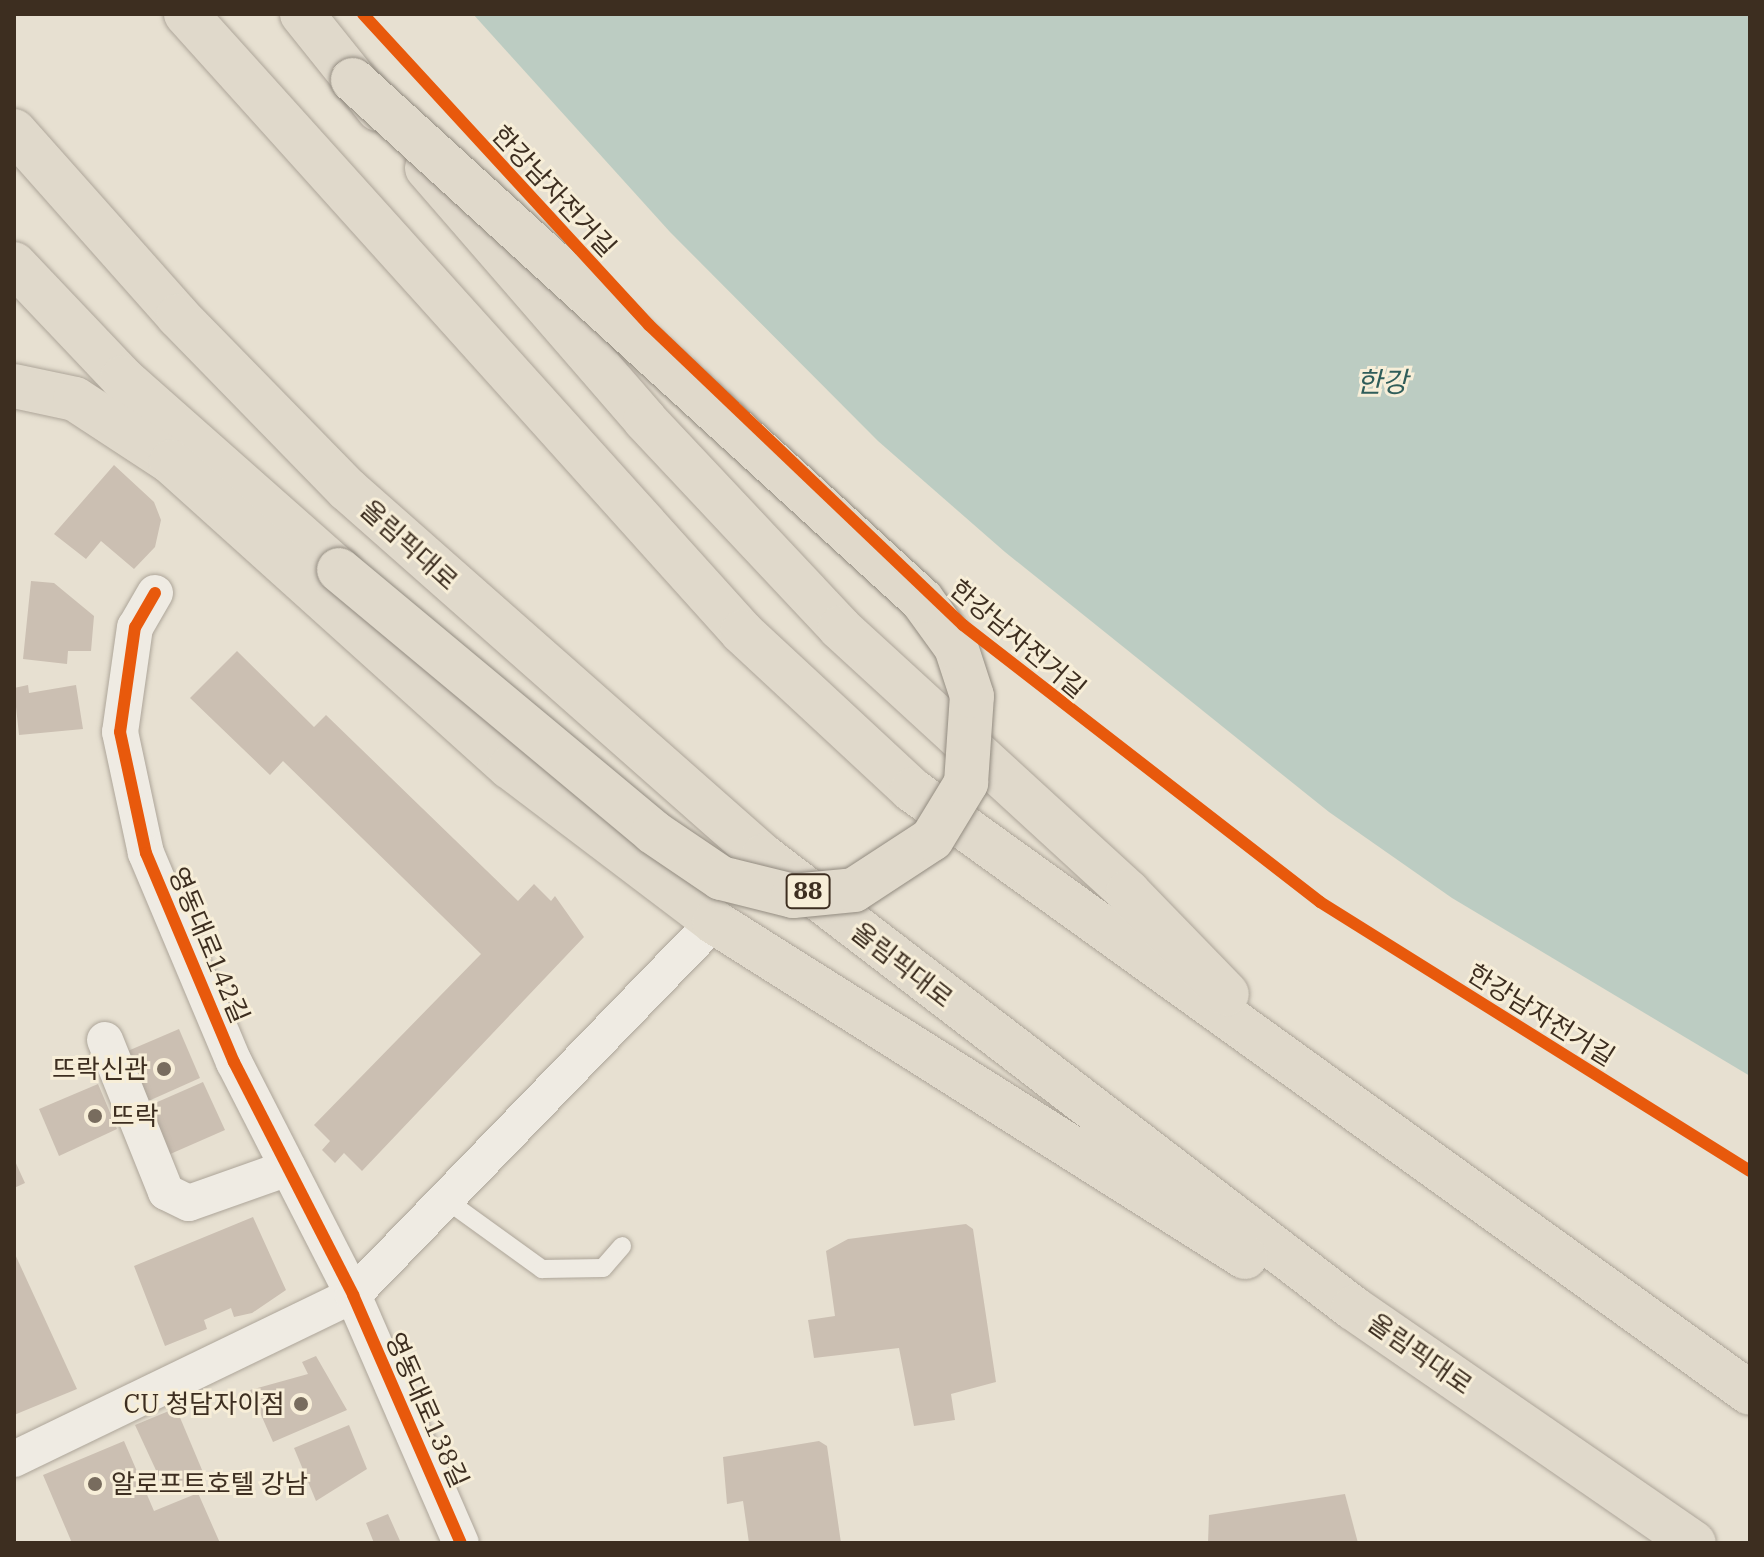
<!DOCTYPE html>
<meta charset="utf-8">
<style>
body{margin:0}
#map{position:relative;width:1764px;height:1557px;overflow:hidden;background:#e7e0d1;font-family:"IBM Plex Serif","Noto Sans KR",serif}
div>[style]{position:absolute}
[style*='--x']{left:calc(var(--x)*1px);top:calc(var(--y)*1px);width:calc(var(--w)*1px);rotate:calc(var(--a)*1deg)}
.water>*{inset:0;background:#bcccc2}
.building>*{inset:0;background:#cbbfb2}
.roads{filter:drop-shadow(0 0 2px #ada599) drop-shadow(0 0 2px #ada599)}
.service>*{height:18px;margin:-9px;padding:0 9px;transform-origin:9px;border-radius:9px;background:#efebe3}
.minor>*{height:36px;margin:-18px;padding:0 18px;transform-origin:18px;border-radius:18px;background:#efebe3}
.trunk>*{height:44px;margin:-22px;padding:0 22px;transform-origin:22px;border-radius:22px;background:#e0d9cb}
.bridges{filter:drop-shadow(0 0 2px #928b80) drop-shadow(0 0 2px #928b80)}
.trunk-bridge>*{height:44px;margin:-22px;padding:0 22px;transform-origin:22px;border-radius:22px;background:#e0d9cb}
.cycleway>*{height:12px;margin:-6px;padding:0 6px;transform-origin:6px;border-radius:6px;background:#e8590c}
.dots>*{width:22px;height:22px;translate:-50% -50%;box-sizing:border-box;border:4px solid #f7eed8;border-radius:50%}
span{translate:-50% -50%;white-space:nowrap;text-align:center;line-height:1.15;-webkit-text-stroke:6px #f7eed8;paint-order:stroke}
.shield-label span{padding:2px 6px;background:#f7eed8;border:2px solid;border-radius:6px;-webkit-text-stroke-width:0}
.shield-label{font-size:24px;color:#3d2e20;font-weight:700}
.street-label{font-size:26px;color:#3d2e20}
.poi-label{font-size:26px;color:#3d2e20}
.right{translate:-100% -50%;text-align:right}
.left{translate:0 -50%;text-align:left}
.water-label{font-size:28px;color:#2f5d5a;font-style:italic}
.frame{position:absolute;inset:0;border:16px solid #3d2e20;pointer-events:none}
</style>
<div id="map">
<div class="water">
<i style="clip-path:polygon(473px 14px,1750px 14px,1750px 1076px,1452px 898px,1329px 812px,1005px 552px,878px 441px,670px 232px)"></i>
</div>
<div class="building">
<i style="clip-path:polygon(114px 465px,154px 502px,161px 520px,155px 547px,134px 569px,101px 541px,86px 559px,54px 534px)"></i>
<i style="clip-path:polygon(31px 581px,54px 583px,94px 616px,91px 651px,68px 651px,67px 664px,23px 659px)"></i>
<i style="clip-path:polygon(237px 651px,314px 727px,326px 715px,518px 901px,534px 884px,551px 901px,555px 896px,584px 937px,362px 1171px,344px 1153px,335px 1163px,322px 1150px,330px 1141px,314px 1125px,481px 954px,283px 761px,270px 775px,190px 698px)"></i>
<i style="clip-path:polygon(28px 685px,29px 693px,76px 685px,83px 729px,19px 735px,14px 688px)"></i>
<i style="clip-path:polygon(179px 1029px,200px 1078px,144px 1103px,123px 1053px)"></i>
<i style="clip-path:polygon(203px 1082px,225px 1130px,168px 1155px,146px 1107px)"></i>
<i style="clip-path:polygon(98px 1084px,117px 1129px,59px 1156px,39px 1109px)"></i>
<i style="clip-path:polygon(14px 1159px,25px 1183px,14px 1188px)"></i>
<i style="clip-path:polygon(253px 1217px,286px 1290px,252px 1313px,234px 1317px,231px 1308px,204px 1320px,207px 1329px,165px 1346px,134px 1266px)"></i>
<i style="clip-path:polygon(966px 1224px,973px 1229px,996px 1382px,951px 1394px,955px 1420px,914px 1426px,899px 1348px,814px 1358px,808px 1320px,835px 1316px,826px 1251px,848px 1239px)"></i>
<i style="clip-path:polygon(14px 1252px,77px 1389px,14px 1415px)"></i>
<i style="clip-path:polygon(316px 1356px,347px 1410px,273px 1442px,250px 1390px,308px 1374px,302px 1362px)"></i>
<i style="clip-path:polygon(176px 1408px,205px 1477px,167px 1494px,135px 1425px)"></i>
<i style="clip-path:polygon(349px 1425px,367px 1469px,316px 1501px,294px 1448px)"></i>
<i style="clip-path:polygon(124px 1441px,154px 1511px,198px 1493px,220px 1543px,72px 1543px,43px 1475px)"></i>
<i style="clip-path:polygon(819px 1441px,827px 1446px,841px 1543px,749px 1543px,743px 1501px,727px 1504px,723px 1457px)"></i>
<i style="clip-path:polygon(1345px 1494px,1358px 1543px,1208px 1543px,1209px 1515px)"></i>
<i style="clip-path:polygon(388px 1514px,401px 1543px,411px 1543px,374px 1543px,366px 1523px)"></i>
</div>
<div class="roads">
<div class="service">
<i style="--x:445;--y:1199;--w:120;--a:35.8"></i>
<i style="--x:542;--y:1269;--w:61;--a:-0.9"></i>
<i style="--x:603;--y:1268;--w:29;--a:-49"></i>
</div>
<div class="minor">
<i style="--x:155;--y:593;--w:39;--a:120"></i>
<i style="--x:135;--y:627;--w:106;--a:98.1"></i>
<i style="--x:120;--y:732;--w:124;--a:77.9"></i>
<i style="--x:146;--y:853;--w:227;--a:67.2"></i>
<i style="--x:234;--y:1062;--w:262;--a:62.9"></i>
<i style="--x:353;--y:1295;--w:270;--a:66.5"></i>
<i style="--x:105;--y:1040;--w:164;--a:68.1"></i>
<i style="--x:166;--y:1192;--w:25;--a:26"></i>
<i style="--x:189;--y:1203;--w:105;--a:-19.5"></i>
<i style="--x:14;--y:1459;--w:377;--a:-25.8"></i>
<i style="--x:353;--y:1295;--w:519;--a:-45.94"></i>
</div>
<div class="trunk">
<i style="--x:186;--y:14;--w:831;--a:48.02"></i>
<i style="--x:742;--y:632;--w:232;--a:42.9"></i>
<i style="--x:912;--y:790;--w:1032;--a:35.74"></i>
<i style="--x:302;--y:14;--w:122;--a:51.3"></i>
<i style="--x:14;--y:131;--w:247;--a:48.4"></i>
<i style="--x:178;--y:316;--w:242;--a:45.7"></i>
<i style="--x:347;--y:489;--w:555;--a:41.42"></i>
<i style="--x:763;--y:856;--w:743;--a:37.46"></i>
<i style="--x:1353;--y:1308;--w:414;--a:34.6"></i>
<i style="--x:427;--y:168;--w:333;--a:49.1"></i>
<i style="--x:645;--y:420;--w:285;--a:46.8"></i>
<i style="--x:840;--y:628;--w:391;--a:42.5"></i>
<i style="--x:1128;--y:892;--w:142;--a:45.9"></i>
<i style="--x:14;--y:264;--w:157;--a:46.5"></i>
<i style="--x:122;--y:378;--w:290;--a:41.5"></i>
<i style="--x:14;--y:386;--w:62;--a:12"></i>
<i style="--x:75;--y:399;--w:115;--a:33.3"></i>
<i style="--x:171;--y:462;--w:456;--a:42"></i>
<i style="--x:510;--y:767;--w:256;--a:37.2"></i>
<i style="--x:714;--y:922;--w:628;--a:32.25"></i>
</div>
</div>
<div class="bridges">
<div class="trunk-bridge">
<i style="--x:339;--y:570;--w:409;--a:39.8"></i>
<i style="--x:653;--y:832;--w:82;--a:34.1"></i>
<i style="--x:721;--y:878;--w:74;--a:14"></i>
<i style="--x:793;--y:896;--w:61;--a:-5.6"></i>
<i style="--x:854;--y:890;--w:93;--a:-33.2"></i>
<i style="--x:932;--y:839;--w:66;--a:-58.7"></i>
<i style="--x:966;--y:783;--w:87;--a:-86.1"></i>
<i style="--x:972;--y:696;--w:52;--a:-108.1"></i>
<i style="--x:956;--y:647;--w:58;--a:-125.9"></i>
<i style="--x:922;--y:600;--w:771;--a:-137.58"></i>
</div>
</div>
<div class="cycleway">
<i style="--x:363;--y:14;--w:423;--a:47.4"></i>
<i style="--x:649;--y:325;--w:434;--a:43.7"></i>
<i style="--x:963;--y:625;--w:452;--a:37.8"></i>
<i style="--x:1320;--y:902;--w:507;--a:32.03"></i>
<i style="--x:155;--y:593;--w:39;--a:120"></i>
<i style="--x:135;--y:627;--w:106;--a:98.1"></i>
<i style="--x:120;--y:732;--w:124;--a:77.9"></i>
<i style="--x:146;--y:853;--w:227;--a:67.2"></i>
<i style="--x:234;--y:1062;--w:262;--a:62.9"></i>
<i style="--x:353;--y:1295;--w:270;--a:66.5"></i>
</div>
<div class="dots">
<i style="left:164px;top:1069px;background:#786c5e"></i>
<i style="left:95px;top:1116px;background:#786c5e"></i>
<i style="left:301px;top:1404px;background:#786c5e"></i>
<i style="left:95px;top:1484px;background:#786c5e"></i>
</div>
<div class="shield-label">
<span style="left:808px;top:891px">88</span>
</div>
<div class="street-label">
<span style="left:554px;top:191px;rotate:47deg">한강남자전거길</span>
<span style="left:409px;top:545px;rotate:42deg">올림픽대로</span>
<span style="left:1018px;top:639px;rotate:40deg">한강남자전거길</span>
<span style="left:209px;top:945px;rotate:67deg">영동대로142길</span>
<span style="left:902px;top:965px;rotate:38deg">올림픽대로</span>
<span style="left:1541px;top:1015px;rotate:32deg">한강남자전거길</span>
<span style="left:1420px;top:1354px;rotate:35deg">올림픽대로</span>
<span style="left:427px;top:1410px;rotate:66deg">영동대로138길</span>
</div>
<div class="poi-label">
<span class="right" style="left:148px;top:1069px">뜨락신관</span>
<span class="left" style="left:111px;top:1116px">뜨락</span>
<span class="right" style="left:285px;top:1404px">CU 청담자이점</span>
<span class="left" style="left:111px;top:1484px">알로프트호텔 강남</span>
</div>
<div class="water-label">
<span style="left:1382px;top:382px">한강</span>
</div>
<div class="frame"></div>
</div>
